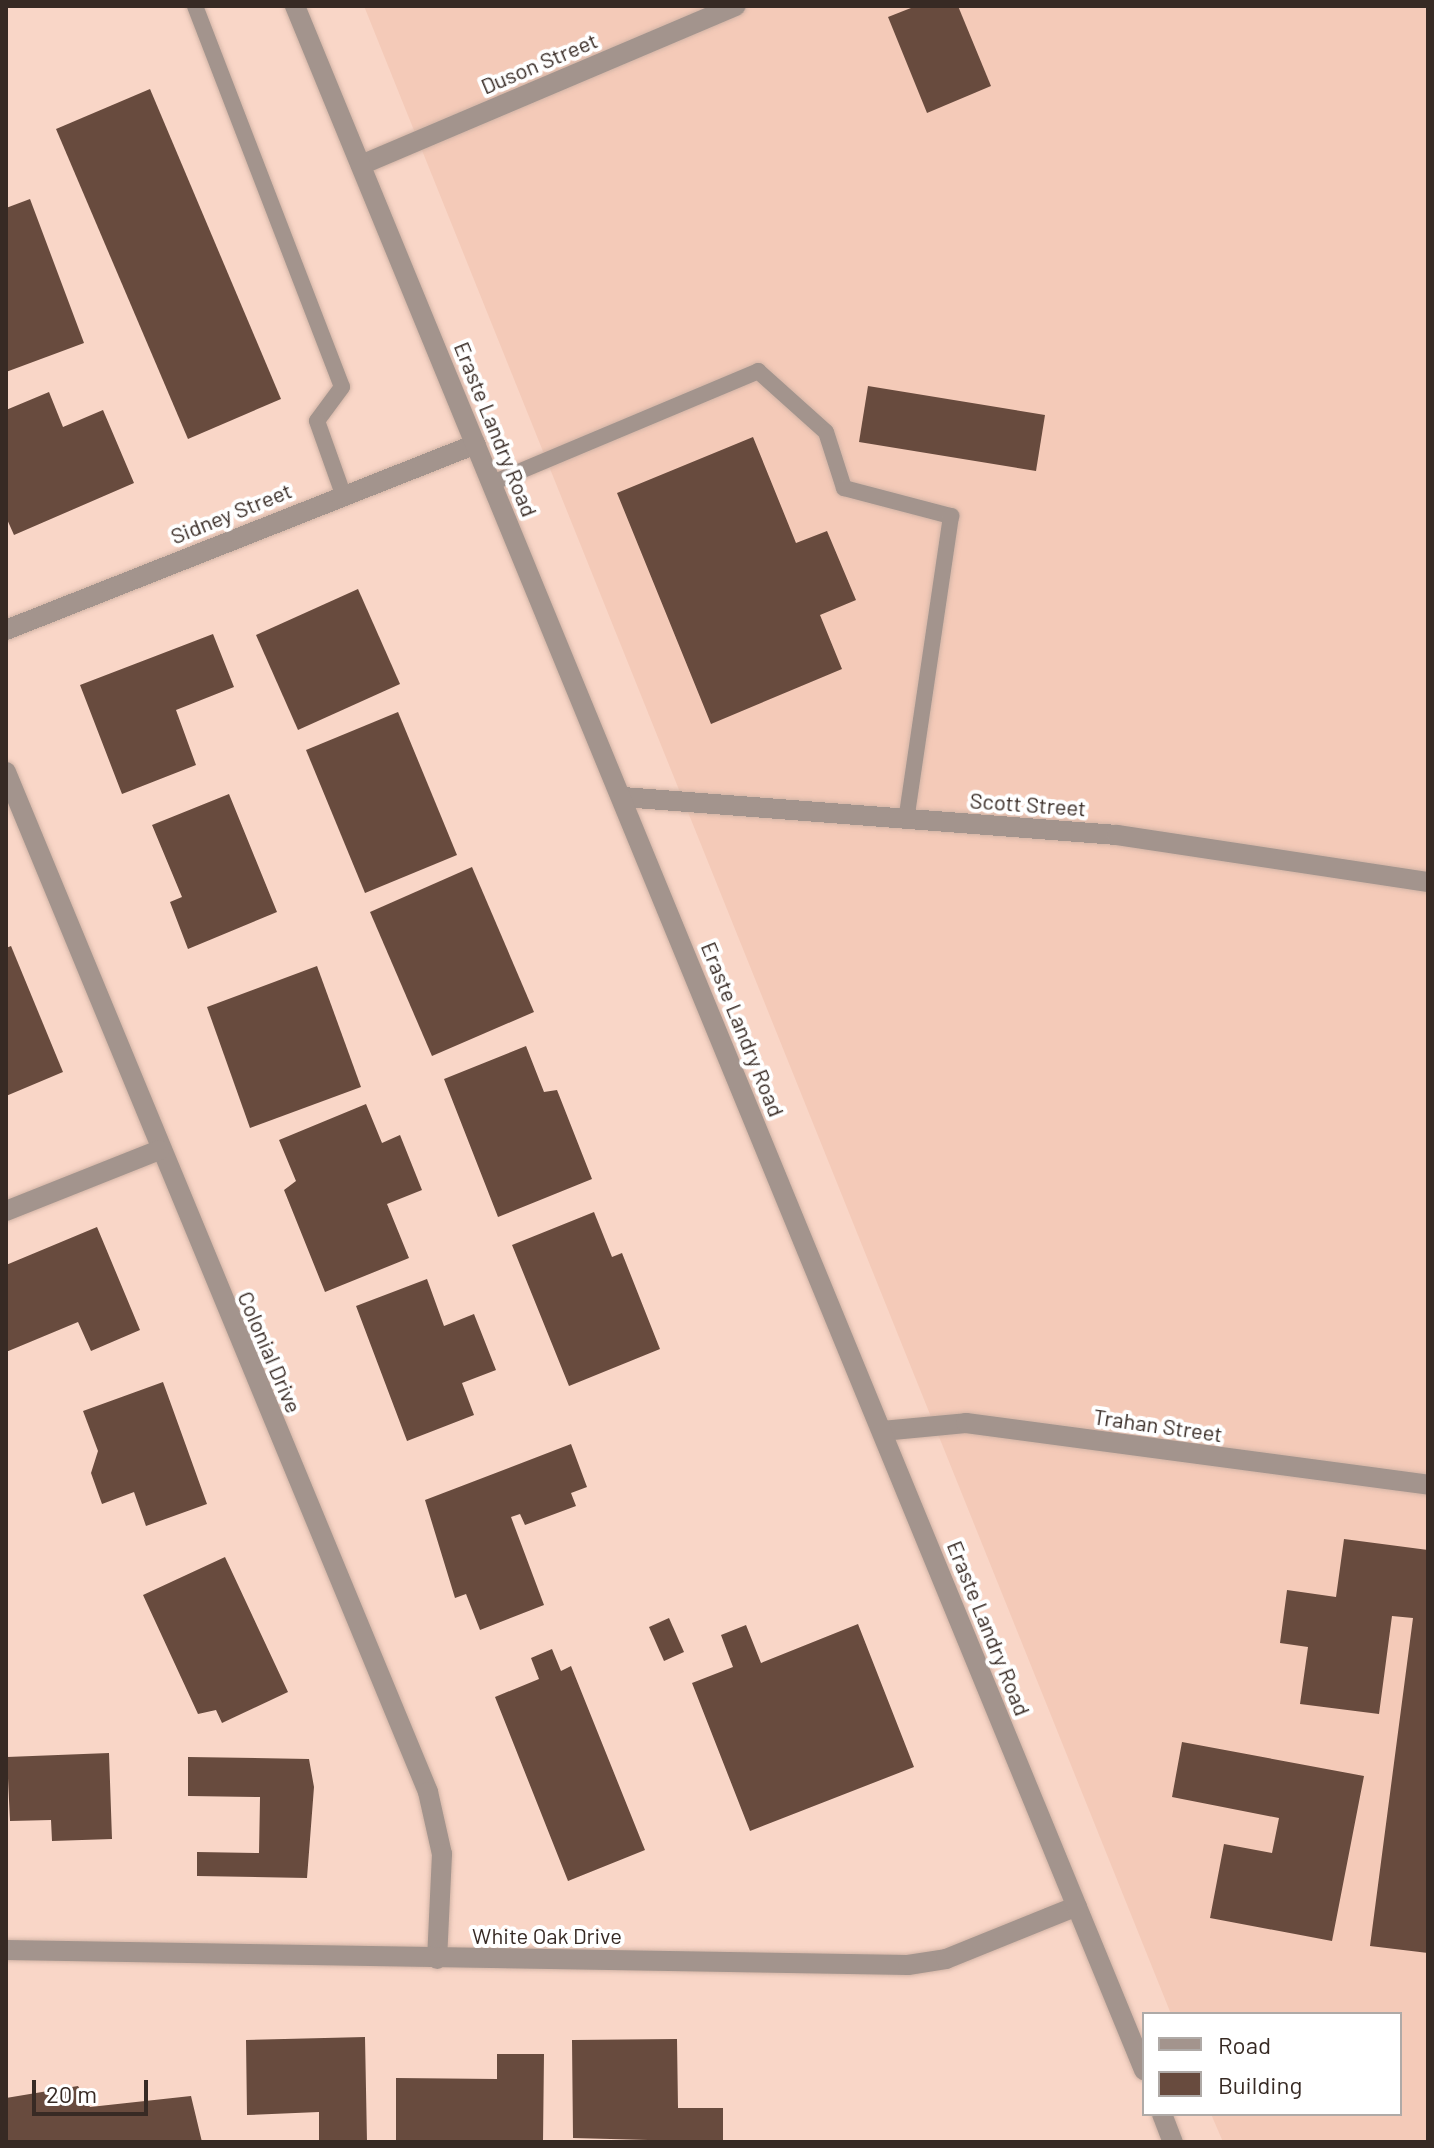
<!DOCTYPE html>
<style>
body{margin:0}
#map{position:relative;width:1434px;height:2148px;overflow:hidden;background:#f9d6c7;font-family:Barlow,sans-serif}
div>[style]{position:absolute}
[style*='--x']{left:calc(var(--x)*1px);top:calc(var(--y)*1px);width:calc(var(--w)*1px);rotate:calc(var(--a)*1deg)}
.built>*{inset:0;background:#f4cab8}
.building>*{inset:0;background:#684b3e}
.roads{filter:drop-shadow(0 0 2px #d2b4a6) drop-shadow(0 0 2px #d2b4a6)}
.service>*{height:16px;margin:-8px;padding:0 8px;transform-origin:8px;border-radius:8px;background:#a3948d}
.minor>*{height:20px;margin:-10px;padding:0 10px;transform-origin:10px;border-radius:10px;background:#a3948d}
.tertiary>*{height:20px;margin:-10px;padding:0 10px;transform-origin:10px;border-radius:10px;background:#a3948d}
span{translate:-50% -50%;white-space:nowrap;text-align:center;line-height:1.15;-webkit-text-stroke:8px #fff;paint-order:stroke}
.street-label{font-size:22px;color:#372a24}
.frame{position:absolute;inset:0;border:8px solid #372a24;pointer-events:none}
.legend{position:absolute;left:1142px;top:2012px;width:260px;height:104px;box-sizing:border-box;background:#fff;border:2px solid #afaaa7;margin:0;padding:10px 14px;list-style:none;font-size:24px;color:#372a24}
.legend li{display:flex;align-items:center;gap:16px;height:40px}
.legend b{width:40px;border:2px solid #afaaa7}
.scale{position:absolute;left:32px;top:2080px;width:116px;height:36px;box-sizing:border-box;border:4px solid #372a24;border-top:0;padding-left:10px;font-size:24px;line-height:28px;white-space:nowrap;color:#372a24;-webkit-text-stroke:6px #fff;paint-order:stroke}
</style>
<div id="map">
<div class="built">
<i style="clip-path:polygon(364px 6px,1428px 6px,1428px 2142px,1223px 2142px,1211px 2114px,1400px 2114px,1400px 2014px,1171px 2014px)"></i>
</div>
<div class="building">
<i style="clip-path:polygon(916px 6px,958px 6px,991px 86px,927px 113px,888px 17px)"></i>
<i style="clip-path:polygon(150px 89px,281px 399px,188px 439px,56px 129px)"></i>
<i style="clip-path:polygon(30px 199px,84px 343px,6px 372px,6px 208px)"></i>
<i style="clip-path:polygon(868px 386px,1045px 415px,1036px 471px,859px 442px)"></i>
<i style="clip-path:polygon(49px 392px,63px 427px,103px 410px,134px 483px,14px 535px,6px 517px,6px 410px)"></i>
<i style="clip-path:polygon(753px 437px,796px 543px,827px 531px,856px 600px,820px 615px,842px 669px,711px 724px,617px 493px)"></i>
<i style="clip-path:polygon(358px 589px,400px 684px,298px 730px,256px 635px)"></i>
<i style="clip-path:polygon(213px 634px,234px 687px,176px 710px,196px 765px,122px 794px,80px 685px)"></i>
<i style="clip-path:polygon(398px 712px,457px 855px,365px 893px,306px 750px)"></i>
<i style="clip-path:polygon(229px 794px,277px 912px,188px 949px,170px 902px,182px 897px,152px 825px)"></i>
<i style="clip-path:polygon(472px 867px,534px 1012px,432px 1056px,370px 912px)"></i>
<i style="clip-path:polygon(11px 946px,63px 1072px,6px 1096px,6px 948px)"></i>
<i style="clip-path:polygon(317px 966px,361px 1087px,250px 1128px,207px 1007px)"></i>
<i style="clip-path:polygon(526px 1046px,544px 1092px,557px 1090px,592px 1179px,498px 1217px,444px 1079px)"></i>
<i style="clip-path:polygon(366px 1104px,382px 1143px,400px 1135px,422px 1190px,387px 1204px,409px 1258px,325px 1292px,284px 1190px,296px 1181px,279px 1140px)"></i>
<i style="clip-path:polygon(594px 1212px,612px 1257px,622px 1253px,660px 1349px,569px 1386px,512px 1245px)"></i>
<i style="clip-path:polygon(97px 1227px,140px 1330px,91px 1351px,78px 1322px,6px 1352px,6px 1265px)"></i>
<i style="clip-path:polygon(427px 1279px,444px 1326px,474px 1314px,496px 1370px,462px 1383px,474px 1415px,407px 1441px,356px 1306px)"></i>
<i style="clip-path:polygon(163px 1382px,207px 1504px,146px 1526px,134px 1492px,102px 1504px,91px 1473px,98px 1451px,83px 1411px)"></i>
<i style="clip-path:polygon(571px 1444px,587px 1487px,571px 1493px,576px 1506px,525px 1525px,520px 1514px,511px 1517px,544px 1605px,480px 1630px,466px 1594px,455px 1598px,425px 1500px)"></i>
<i style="clip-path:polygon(1344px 1539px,1428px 1550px,1428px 1953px,1370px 1946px,1413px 1618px,1392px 1616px,1379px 1714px,1300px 1704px,1308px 1647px,1280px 1643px,1287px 1590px,1336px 1597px)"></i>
<i style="clip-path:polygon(225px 1557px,288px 1692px,222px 1723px,216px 1710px,198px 1714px,143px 1595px)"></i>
<i style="clip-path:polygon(669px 1618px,684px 1652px,664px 1661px,649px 1627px)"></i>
<i style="clip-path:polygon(858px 1624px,914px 1767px,750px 1831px,692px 1683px,733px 1667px,721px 1635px,746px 1625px,761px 1663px)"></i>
<i style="clip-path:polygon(552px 1649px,561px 1671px,571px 1666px,645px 1850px,568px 1881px,495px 1697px,539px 1679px,531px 1658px)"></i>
<i style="clip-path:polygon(1182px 1742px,1364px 1776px,1332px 1941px,1210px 1918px,1224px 1844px,1272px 1853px,1279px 1818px,1172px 1797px)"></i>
<i style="clip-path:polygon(109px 1753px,112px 1839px,52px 1841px,51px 1820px,10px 1821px,7px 1757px)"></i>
<i style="clip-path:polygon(188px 1757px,309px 1759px,314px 1787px,307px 1878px,197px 1876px,197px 1852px,259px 1853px,260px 1797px,188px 1796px)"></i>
<i style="clip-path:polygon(365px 2037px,367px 2142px,319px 2142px,319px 2112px,247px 2115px,246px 2040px)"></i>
<i style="clip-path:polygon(677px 2039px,678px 2108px,723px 2108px,723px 2142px,573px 2138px,572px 2040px)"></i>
<i style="clip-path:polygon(497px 2054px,544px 2054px,543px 2142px,396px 2142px,396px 2078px,497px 2079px)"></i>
<i style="clip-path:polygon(78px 2086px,90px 2107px,191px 2096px,202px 2142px,6px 2142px,6px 2098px)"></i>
</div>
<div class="roads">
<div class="service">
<i style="--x:195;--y:6;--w:408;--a:68.9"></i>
<i style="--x:342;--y:387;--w:42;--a:126.3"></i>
<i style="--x:317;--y:421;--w:77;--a:70.4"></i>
<i style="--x:492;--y:483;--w:289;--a:-22.8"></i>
<i style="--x:758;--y:371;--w:91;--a:41.9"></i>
<i style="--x:826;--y:432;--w:59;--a:72.2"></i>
<i style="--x:844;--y:488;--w:111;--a:14.7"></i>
<i style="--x:951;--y:516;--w:307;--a:98.4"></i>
</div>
<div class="minor">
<i style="--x:361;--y:165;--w:407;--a:-23"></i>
<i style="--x:6;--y:630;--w:505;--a:-21.59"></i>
<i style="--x:6;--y:772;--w:1104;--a:67.52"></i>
<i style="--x:428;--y:1792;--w:64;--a:77.3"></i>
<i style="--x:442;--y:1854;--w:105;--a:92.7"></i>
<i style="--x:623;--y:797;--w:495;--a:4.4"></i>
<i style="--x:1117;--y:835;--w:315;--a:8.6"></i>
<i style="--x:6;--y:1211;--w:165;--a:-21.7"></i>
<i style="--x:882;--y:1431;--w:84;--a:-5.4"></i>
<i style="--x:966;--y:1423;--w:466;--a:7.6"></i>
<i style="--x:6;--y:1950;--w:902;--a:0.95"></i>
<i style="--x:908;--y:1965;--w:38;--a:-9"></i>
<i style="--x:946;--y:1959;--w:141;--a:-22"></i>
</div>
<div class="tertiary">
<i style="--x:295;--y:6;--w:2232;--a:67.64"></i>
<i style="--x:1162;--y:2114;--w:30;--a:69"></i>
</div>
</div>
<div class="street-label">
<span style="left:539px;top:63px;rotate:-23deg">Duson Street</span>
<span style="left:496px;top:429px;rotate:68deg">Eraste Landry Road</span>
<span style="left:231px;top:513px;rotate:-22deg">Sidney Street</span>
<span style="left:1028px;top:804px;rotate:4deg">Scott Street</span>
<span style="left:743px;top:1029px;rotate:68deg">Eraste Landry Road</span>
<span style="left:270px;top:1352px;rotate:67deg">Colonial Drive</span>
<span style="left:1158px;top:1425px;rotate:8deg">Trahan Street</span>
<span style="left:989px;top:1628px;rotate:68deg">Eraste Landry Road</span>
<span style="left:547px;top:1936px">White Oak Drive</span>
</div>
<div class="frame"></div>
<ul class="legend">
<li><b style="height:10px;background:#a3948d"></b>Road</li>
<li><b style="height:22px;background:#684b3e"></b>Building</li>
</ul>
<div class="scale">20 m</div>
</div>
